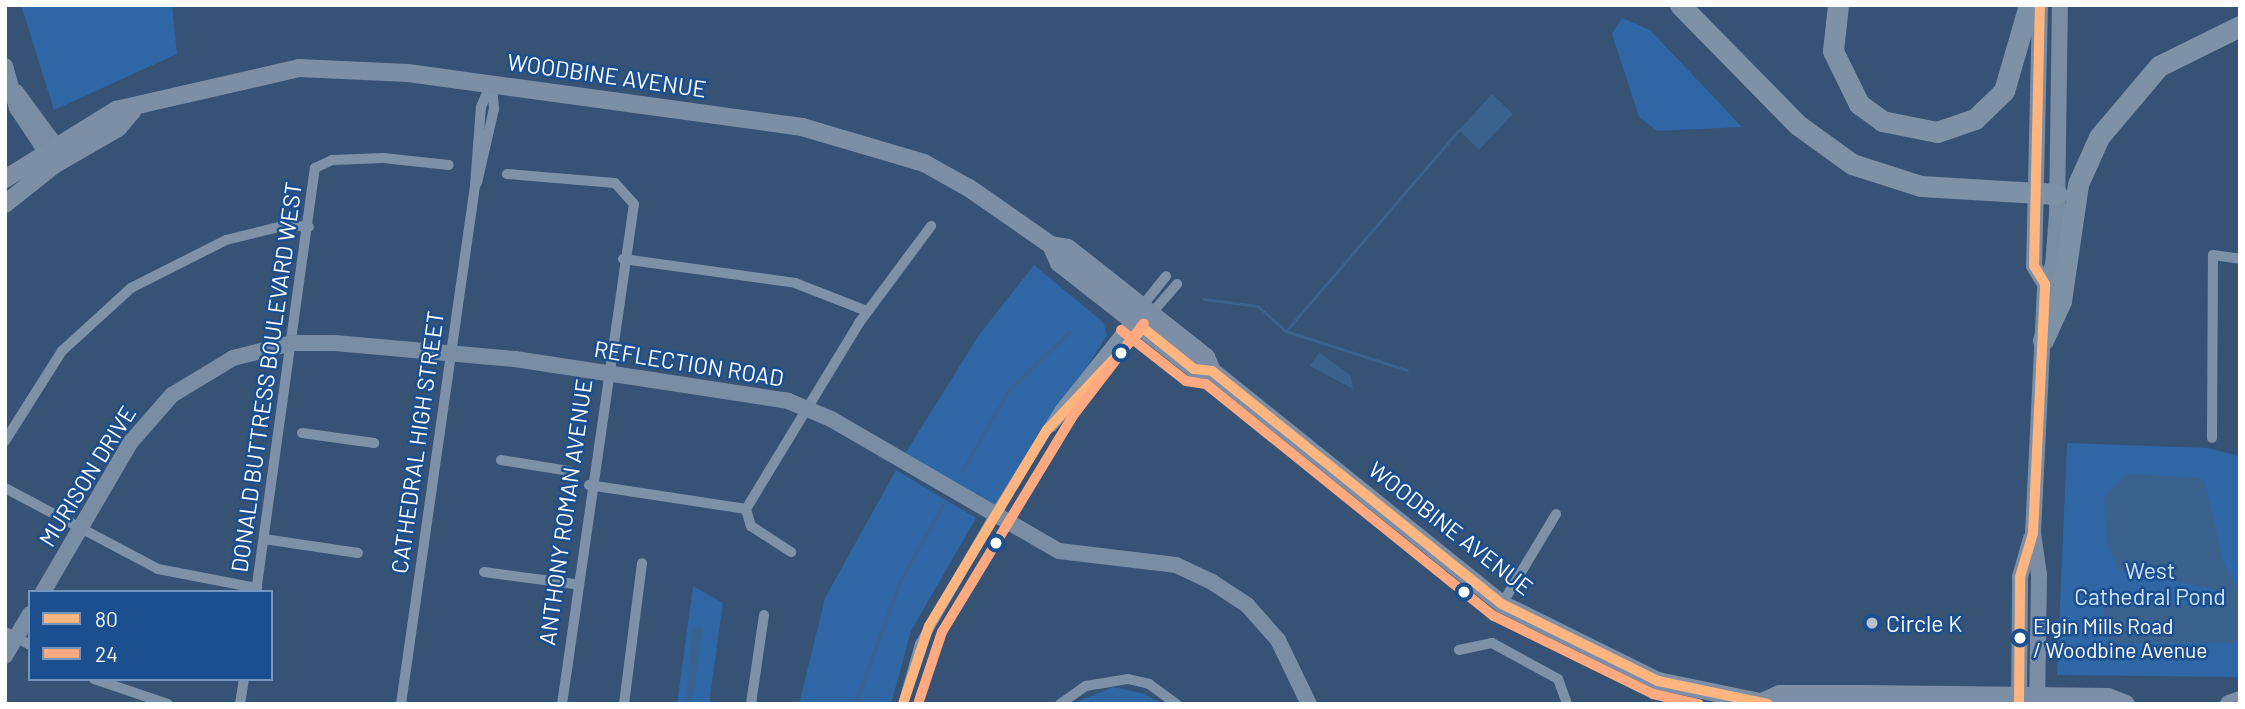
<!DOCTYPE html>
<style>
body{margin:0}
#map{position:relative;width:2245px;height:709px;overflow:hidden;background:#365274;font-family:Barlow,sans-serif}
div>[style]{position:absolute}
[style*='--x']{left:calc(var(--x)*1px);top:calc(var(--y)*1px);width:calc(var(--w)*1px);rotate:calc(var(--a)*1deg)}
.green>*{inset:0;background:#2f66a5}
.water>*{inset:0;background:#3b618d}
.stream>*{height:2.5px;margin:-1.25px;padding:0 1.25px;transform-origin:1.25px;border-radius:1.25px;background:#3b618d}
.street>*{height:10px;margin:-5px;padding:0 5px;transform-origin:5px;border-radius:5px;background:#7d92a8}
.secondary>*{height:16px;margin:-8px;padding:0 8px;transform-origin:8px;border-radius:8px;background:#798da4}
.primary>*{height:18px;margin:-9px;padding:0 9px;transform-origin:9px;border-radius:9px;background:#7d8ea7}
.highway>*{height:21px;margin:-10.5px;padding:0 10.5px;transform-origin:10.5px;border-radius:10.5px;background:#7e92a7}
.bus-1>*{height:10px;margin:-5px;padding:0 5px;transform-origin:5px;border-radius:5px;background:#ffb580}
.bus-2>*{height:10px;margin:-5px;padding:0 5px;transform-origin:5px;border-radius:5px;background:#ffa980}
.dots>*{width:19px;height:19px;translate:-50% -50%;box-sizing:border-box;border:4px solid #1b4f8f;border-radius:50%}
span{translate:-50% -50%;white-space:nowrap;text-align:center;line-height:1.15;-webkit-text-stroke:5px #1b4f8f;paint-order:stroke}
.bus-label{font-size:21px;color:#fff}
.left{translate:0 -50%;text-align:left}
.street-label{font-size:23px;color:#fff}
.park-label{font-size:23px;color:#cfe3fa}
.poi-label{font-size:23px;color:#fff}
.frame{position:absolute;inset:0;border:7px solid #fff;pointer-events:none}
.legend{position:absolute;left:28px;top:590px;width:245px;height:91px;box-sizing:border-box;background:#1b4f8f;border:2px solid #7695bc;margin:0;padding:9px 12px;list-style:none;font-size:21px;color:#fff}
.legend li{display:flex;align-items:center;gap:14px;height:35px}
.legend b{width:35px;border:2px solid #7695bc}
</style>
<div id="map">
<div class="green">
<i style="clip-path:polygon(21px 5px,172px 5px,177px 54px,54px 110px)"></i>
<i style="clip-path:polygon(1622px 18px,1650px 30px,1742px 127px,1657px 131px,1639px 117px,1612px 34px)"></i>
<i style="clip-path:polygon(1034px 265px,1103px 322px,1107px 335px,994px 515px,901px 460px,979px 335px)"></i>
<i style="clip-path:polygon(2067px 443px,2207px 448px,2240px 456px,2240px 677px,2057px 675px)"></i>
<i style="clip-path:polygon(896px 470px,976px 518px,911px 631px,891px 704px,799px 704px,825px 598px)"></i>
<i style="clip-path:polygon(693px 586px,723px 603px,709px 704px,677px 704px)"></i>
<i style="clip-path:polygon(1113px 687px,1145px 694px,1162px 704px,1071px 704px)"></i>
</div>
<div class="water">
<i style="clip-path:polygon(1492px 94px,1513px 114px,1479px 150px,1459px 130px)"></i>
<i style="clip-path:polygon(1319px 352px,1351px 376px,1353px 389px,1310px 366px)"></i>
<i style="clip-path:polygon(2125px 474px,2201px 478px,2205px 484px,2223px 560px,2234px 584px,2240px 579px,2240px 643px,2112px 643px,2101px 631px,2105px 604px,2131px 596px,2209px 609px,2222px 600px,2215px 589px,2118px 570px,2107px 542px,2104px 499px)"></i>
<i style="clip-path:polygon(693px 627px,702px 628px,694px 690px,686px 704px)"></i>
</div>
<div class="stream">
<i style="--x:1204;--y:299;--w:54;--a:7.4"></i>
<i style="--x:1258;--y:306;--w:38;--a:42"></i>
<i style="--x:1286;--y:331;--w:127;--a:17.9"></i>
<i style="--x:1286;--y:331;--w:265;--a:-49.3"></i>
<i style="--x:962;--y:471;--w:92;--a:-60.1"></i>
<i style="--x:1008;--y:391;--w:85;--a:-44"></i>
<i style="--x:855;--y:704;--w:131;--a:-69.9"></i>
<i style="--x:900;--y:581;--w:90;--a:-60.6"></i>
</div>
<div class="street">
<i style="--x:507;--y:174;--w:108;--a:4.8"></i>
<i style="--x:615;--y:183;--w:28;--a:48"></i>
<i style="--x:634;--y:204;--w:505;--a:98.19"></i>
<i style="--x:477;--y:183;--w:76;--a:-77.1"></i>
<i style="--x:494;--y:109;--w:23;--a:-95"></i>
<i style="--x:623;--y:259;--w:174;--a:7.9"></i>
<i style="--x:795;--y:283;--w:77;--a:21.3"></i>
<i style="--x:1052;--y:427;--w:190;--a:-48.8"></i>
<i style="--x:302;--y:433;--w:73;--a:7.9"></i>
<i style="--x:2212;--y:438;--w:183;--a:-89.7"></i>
<i style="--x:2213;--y:255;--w:27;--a:8"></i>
<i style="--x:5;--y:441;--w:107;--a:-57.7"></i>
<i style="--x:62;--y:351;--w:93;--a:-42.4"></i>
<i style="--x:131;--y:288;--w:106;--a:-26.8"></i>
<i style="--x:226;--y:240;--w:63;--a:-13.8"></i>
<i style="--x:287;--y:225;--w:22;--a:5"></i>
<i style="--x:501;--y:460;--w:70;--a:9.1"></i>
<i style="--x:589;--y:485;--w:159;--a:8.7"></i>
<i style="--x:5;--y:488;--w:173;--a:27.9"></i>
<i style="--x:158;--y:569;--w:101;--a:10.9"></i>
<i style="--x:746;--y:509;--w:218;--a:-58.7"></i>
<i style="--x:859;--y:323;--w:121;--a:-53.4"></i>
<i style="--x:746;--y:509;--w:18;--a:74"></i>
<i style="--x:751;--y:526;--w:48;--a:33"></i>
<i style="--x:264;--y:539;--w:95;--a:8.5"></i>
<i style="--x:484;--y:572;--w:91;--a:7.6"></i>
<i style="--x:256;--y:592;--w:428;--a:-82.1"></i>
<i style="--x:315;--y:168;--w:19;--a:-25"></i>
<i style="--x:332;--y:160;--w:51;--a:-2.2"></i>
<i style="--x:383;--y:158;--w:66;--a:6.1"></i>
<i style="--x:1502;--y:604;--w:105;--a:-59"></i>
<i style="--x:5;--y:632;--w:28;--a:27"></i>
<i style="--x:1459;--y:650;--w:34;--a:-12"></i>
<i style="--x:1492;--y:643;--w:75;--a:28.6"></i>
<i style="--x:1558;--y:679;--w:27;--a:70"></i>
<i style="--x:94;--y:679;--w:78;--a:18.7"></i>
<i style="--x:240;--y:704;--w:25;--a:-81"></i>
<i style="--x:401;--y:704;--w:523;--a:-81.87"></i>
<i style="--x:475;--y:186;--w:79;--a:-85.7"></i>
<i style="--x:481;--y:107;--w:26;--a:-67"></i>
<i style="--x:624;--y:704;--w:142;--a:-82.7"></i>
<i style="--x:751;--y:704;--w:90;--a:-81.7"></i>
<i style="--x:903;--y:704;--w:62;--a:-74.2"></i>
<i style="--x:920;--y:644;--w:150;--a:-60"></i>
<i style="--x:995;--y:514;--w:123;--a:-58.2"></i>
<i style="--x:1060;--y:409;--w:170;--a:-51.4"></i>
<i style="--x:1060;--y:704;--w:32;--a:-35"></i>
<i style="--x:1086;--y:686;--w:43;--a:-9.5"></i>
<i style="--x:1128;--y:679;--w:22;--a:13"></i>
<i style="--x:1149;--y:684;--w:34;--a:36"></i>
</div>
<div class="secondary">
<i style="--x:2040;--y:5;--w:261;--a:91.3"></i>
<i style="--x:2034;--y:266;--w:21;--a:59"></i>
<i style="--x:5;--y:66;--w:44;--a:74.1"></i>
<i style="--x:17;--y:108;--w:65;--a:56.3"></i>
<i style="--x:16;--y:92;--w:81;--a:53.6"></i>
<i style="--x:43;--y:592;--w:173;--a:-59.7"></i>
<i style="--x:130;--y:443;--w:64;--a:-48.8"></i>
<i style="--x:172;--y:395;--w:71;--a:-31.2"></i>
<i style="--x:233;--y:358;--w:61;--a:-14.3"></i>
<i style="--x:292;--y:343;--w:43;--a:0"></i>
<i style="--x:335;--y:343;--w:181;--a:5.1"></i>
<i style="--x:515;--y:359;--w:276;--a:8.7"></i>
<i style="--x:788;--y:401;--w:47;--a:22.7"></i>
<i style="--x:831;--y:419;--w:263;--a:30.1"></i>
<i style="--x:1059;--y:551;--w:118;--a:6.8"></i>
<i style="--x:1176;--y:565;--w:40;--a:25"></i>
<i style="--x:1212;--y:582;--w:42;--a:33.3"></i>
<i style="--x:1247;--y:605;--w:47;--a:48.5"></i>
<i style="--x:1278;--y:640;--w:71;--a:64.2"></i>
<i style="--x:5;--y:656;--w:49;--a:-59.2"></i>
<i style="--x:2019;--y:704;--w:127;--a:-89.5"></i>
<i style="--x:2020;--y:577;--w:40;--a:-74"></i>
<i style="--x:2037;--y:704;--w:129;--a:-89.1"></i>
<i style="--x:2039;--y:575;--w:42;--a:-98.1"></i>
<i style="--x:2033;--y:533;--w:249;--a:-87.2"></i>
<i style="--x:2045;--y:284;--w:21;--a:-67"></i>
<i style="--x:2053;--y:265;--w:51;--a:-85.5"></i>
<i style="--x:2057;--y:214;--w:209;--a:-89.2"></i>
</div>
<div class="primary">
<i style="--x:5;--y:179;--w:131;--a:-31.9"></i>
<i style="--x:116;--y:110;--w:188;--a:-12.9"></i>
<i style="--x:299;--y:68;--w:109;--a:2.6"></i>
<i style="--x:408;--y:73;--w:398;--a:7.8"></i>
<i style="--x:802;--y:127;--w:127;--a:16.4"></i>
<i style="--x:924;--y:163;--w:51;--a:29.1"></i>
<i style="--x:969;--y:188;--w:100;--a:34.8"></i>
<i style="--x:1051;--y:245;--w:17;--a:10"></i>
<i style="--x:1068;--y:248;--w:176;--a:38.3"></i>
<i style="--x:1206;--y:357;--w:15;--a:67"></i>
<i style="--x:5;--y:204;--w:63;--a:-38.5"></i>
<i style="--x:54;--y:165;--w:74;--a:-30"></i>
<i style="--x:118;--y:128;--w:23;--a:-50"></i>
<i style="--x:1051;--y:245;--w:20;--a:66"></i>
<i style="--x:1059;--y:263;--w:172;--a:38.1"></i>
<i style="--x:1194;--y:369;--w:18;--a:6"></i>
<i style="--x:1212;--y:371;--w:372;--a:38.8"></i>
<i style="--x:1502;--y:604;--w:174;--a:26.3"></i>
<i style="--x:1658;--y:681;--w:113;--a:11.7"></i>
<i style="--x:1764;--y:701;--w:17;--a:-24"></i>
<i style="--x:1780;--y:694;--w:83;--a:0"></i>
<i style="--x:1863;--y:694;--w:245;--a:0.7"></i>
<i style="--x:2108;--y:697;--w:19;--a:21"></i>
<i style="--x:2229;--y:704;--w:12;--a:-20"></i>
</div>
<div class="highway">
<i style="--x:1680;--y:5;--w:168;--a:45.5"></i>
<i style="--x:1798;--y:125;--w:67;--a:35.8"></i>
<i style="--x:1852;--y:164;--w:72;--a:17.7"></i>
<i style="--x:1921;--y:186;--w:136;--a:3.4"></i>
<i style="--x:1838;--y:5;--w:46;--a:96.2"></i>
<i style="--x:1833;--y:51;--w:59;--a:63.9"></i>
<i style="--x:1859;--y:104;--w:29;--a:36"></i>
<i style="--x:1882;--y:121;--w:56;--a:11.3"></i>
<i style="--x:1937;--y:132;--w:40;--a:-18.9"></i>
<i style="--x:1975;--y:119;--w:40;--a:-44"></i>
<i style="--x:2004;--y:91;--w:90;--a:-73.8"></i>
<i style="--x:2043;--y:340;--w:43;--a:-65.2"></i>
<i style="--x:2061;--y:301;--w:118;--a:-81.7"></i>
<i style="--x:2078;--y:184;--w:51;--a:-65.9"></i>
<i style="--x:2099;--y:137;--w:93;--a:-49.8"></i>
<i style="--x:2159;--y:66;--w:90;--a:-26.3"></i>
</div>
<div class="bus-1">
<i style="--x:903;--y:704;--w:82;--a:-71.6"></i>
<i style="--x:929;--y:626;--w:229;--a:-59"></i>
<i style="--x:1047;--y:430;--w:140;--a:-46.7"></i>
<i style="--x:1143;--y:328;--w:65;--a:38.8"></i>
<i style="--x:1194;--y:369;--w:18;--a:6"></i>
<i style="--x:1212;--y:371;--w:372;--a:38.8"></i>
<i style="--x:1502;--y:604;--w:174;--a:26.3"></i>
<i style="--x:1658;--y:681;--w:112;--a:11.8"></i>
<i style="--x:2019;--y:704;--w:127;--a:-89.5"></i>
<i style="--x:2020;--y:577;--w:46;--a:-73.5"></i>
<i style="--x:2033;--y:533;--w:249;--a:-87.2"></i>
<i style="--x:2045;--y:284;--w:21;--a:-121"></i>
<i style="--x:2034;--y:266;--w:261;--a:-88.7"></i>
</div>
<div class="bus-2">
<i style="--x:1121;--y:330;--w:83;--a:38.1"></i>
<i style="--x:1186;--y:381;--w:20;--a:9"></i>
<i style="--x:1206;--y:384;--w:370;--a:38.9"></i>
<i style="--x:1494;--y:616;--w:177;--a:26.1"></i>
<i style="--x:1653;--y:694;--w:47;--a:12.3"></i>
<i style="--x:918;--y:704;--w:76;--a:-71.6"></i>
<i style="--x:942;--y:632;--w:251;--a:-58.8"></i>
<i style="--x:1072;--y:417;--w:118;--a:-52.5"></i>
</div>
<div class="dots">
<i style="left:1121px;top:353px;background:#fff"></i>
<i style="left:996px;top:543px;background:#fff"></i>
<i style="left:1464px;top:592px;background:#fff"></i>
<i style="left:1872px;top:623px;background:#b9c2ce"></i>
<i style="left:2020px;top:638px;background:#fff"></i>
</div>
<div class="bus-label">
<span class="left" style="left:2033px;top:638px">Elgin Mills Road<br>/ Woodbine Avenue</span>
</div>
<div class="street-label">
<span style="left:607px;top:75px;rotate:8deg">WOODBINE AVENUE</span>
<span style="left:689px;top:363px;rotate:9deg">REFLECTION ROAD</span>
<span style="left:266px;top:377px;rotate:-82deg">DONALD BUTTRESS BOULEVARD WEST</span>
<span style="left:417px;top:442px;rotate:-82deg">CATHEDRAL HIGH STREET</span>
<span style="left:87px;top:476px;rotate:-58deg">MURISON DRIVE</span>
<span style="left:565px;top:512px;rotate:-82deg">ANTHONY ROMAN AVENUE</span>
<span style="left:1451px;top:528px;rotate:38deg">WOODBINE AVENUE</span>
</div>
<div class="park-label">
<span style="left:2150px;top:583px">West<br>Cathedral Pond</span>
</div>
<div class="poi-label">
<span class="left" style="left:1886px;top:623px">Circle K</span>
</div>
<div class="frame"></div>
<ul class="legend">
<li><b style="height:9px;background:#ffb580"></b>80</li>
<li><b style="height:9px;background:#ffa980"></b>24</li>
</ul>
</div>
